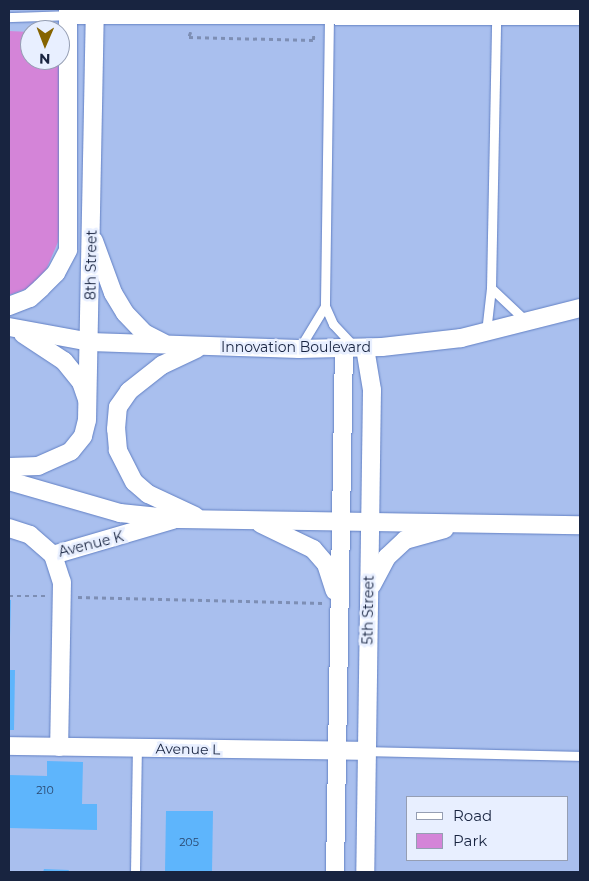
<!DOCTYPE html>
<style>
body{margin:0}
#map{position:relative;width:589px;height:881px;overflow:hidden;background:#bacefb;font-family:Montserrat,sans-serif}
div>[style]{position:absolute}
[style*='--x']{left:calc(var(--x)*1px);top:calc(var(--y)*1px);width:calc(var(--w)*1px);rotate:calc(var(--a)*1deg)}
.built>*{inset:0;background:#a9bfee}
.green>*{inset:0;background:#d484d8}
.building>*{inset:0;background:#5eb5fc}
.path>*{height:2.5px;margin-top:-1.25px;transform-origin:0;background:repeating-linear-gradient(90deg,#7d8eb4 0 4px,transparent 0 8px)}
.roads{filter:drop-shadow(0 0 1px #6280c4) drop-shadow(0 0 1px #6280c4)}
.lane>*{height:9px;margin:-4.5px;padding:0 4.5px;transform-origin:4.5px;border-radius:4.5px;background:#fff}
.street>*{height:18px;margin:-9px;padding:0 9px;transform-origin:9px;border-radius:9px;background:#fff}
span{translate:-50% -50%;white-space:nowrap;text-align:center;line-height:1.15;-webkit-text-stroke:5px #e8efff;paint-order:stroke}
.number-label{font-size:11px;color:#2a486f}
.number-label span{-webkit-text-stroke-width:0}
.street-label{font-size:14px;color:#182440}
.frame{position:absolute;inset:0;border:10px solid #182440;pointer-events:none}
.legend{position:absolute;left:406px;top:796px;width:162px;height:65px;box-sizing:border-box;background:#e8efff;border:1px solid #959eb3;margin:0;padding:6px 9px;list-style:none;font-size:15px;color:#182440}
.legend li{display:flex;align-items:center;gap:10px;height:25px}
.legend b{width:25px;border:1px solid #959eb3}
.north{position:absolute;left:20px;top:20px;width:50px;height:50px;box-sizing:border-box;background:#e8efff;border:1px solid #959eb3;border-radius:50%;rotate:181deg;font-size:14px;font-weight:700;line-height:20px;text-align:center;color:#182440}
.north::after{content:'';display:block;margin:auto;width:18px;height:22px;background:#866400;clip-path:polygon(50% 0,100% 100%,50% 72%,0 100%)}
</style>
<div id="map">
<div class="built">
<i style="clip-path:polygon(evenodd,9px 9px,580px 9px,580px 872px,9px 872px,9px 9px,30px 30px,60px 30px,60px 60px,30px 60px,30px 30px,9px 9px,408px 797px,568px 797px,568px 860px,408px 860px,408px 797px)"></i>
</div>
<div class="green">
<i style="clip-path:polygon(9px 31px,30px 32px,30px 60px,60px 60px,61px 199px,58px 242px,46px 270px,28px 288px,9px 295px)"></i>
</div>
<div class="building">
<i style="clip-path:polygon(9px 600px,11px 600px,10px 637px,9px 637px)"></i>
<i style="clip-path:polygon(9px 670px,15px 670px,14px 730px,9px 730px)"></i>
<i style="clip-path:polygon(47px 761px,83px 762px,82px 804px,97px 804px,97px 830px,9px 828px,9px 775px,47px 776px)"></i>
<i style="clip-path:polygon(166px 811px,213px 811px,212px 872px,165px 872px)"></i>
<i style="clip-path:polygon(44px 869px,69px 870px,68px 872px,43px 872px)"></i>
</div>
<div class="path">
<i style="--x:191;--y:32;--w:5;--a:112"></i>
<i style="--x:189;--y:37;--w:124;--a:1.4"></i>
<i style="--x:313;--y:40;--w:8;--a:-83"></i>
<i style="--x:9;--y:596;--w:37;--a:0"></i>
<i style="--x:78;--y:597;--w:245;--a:1.4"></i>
</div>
<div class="roads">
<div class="lane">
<i style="--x:329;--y:16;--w:290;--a:90.8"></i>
<i style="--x:325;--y:306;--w:20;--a:66"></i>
<i style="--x:333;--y:324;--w:33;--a:47"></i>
<i style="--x:9;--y:17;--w:59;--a:-1.9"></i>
<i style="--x:491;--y:288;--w:50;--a:43.4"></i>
<i style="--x:486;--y:332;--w:44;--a:-83.5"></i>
<i style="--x:491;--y:288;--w:271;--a:-88.9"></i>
<i style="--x:299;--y:349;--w:50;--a:-58.8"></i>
<i style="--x:366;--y:751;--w:214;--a:1.3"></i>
<i style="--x:135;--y:872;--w:124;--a:-89.1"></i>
</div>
<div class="street">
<i style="--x:68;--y:15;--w:512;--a:0.11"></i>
<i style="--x:94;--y:241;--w:55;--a:69.9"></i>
<i style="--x:113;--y:293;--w:23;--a:59"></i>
<i style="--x:125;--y:313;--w:28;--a:46"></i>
<i style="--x:144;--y:333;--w:22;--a:27"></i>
<i style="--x:9;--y:306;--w:22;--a:-21"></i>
<i style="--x:30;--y:298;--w:15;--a:-42"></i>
<i style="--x:41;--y:288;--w:21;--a:-45"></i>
<i style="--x:56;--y:273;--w:26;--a:-62"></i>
<i style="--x:68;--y:250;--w:241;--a:-90"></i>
<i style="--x:9;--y:327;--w:82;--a:10.5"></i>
<i style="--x:90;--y:342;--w:209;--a:1.9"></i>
<i style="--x:299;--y:349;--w:83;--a:-1.4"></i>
<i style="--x:382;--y:347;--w:80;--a:-6.5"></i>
<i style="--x:461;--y:338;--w:123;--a:-14.1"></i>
<i style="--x:23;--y:334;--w:49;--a:33.4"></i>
<i style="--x:64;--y:361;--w:27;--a:51"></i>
<i style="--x:81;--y:382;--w:18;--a:71"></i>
<i style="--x:365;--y:348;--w:43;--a:80.5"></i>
<i style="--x:372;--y:390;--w:482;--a:90.8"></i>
<i style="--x:9;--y:467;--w:29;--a:-2"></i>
<i style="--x:38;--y:466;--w:36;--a:-24"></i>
<i style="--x:71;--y:451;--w:19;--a:-51"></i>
<i style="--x:83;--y:436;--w:16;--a:-76"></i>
<i style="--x:87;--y:420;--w:411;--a:-88.9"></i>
<i style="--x:9;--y:481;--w:116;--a:16.1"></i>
<i style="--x:120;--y:513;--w:59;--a:5.8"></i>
<i style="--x:179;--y:519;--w:401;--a:0.9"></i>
<i style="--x:195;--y:516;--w:52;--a:-154.9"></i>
<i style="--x:148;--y:494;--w:18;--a:-139"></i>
<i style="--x:134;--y:482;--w:36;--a:-117"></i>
<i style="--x:118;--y:450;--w:21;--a:-95"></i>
<i style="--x:116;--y:429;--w:22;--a:-85"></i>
<i style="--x:118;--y:407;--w:19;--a:-55"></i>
<i style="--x:129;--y:391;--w:42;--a:-38.2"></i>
<i style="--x:162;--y:365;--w:38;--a:-25"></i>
<i style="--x:261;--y:524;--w:58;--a:25.7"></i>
<i style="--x:313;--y:549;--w:20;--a:49"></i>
<i style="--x:326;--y:564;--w:28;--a:72"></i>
<i style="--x:9;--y:528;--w:22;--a:18"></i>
<i style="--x:30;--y:535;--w:30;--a:41"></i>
<i style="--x:53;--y:555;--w:125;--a:-16.3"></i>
<i style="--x:53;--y:555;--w:28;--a:72"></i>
<i style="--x:62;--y:582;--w:165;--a:91"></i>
<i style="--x:372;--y:585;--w:32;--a:-62"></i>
<i style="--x:387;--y:557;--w:25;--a:-43"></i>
<i style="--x:405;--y:540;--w:41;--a:-15.4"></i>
<i style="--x:9;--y:746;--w:357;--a:0.8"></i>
<i style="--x:335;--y:872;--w:524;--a:-89.02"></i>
</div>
</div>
<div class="number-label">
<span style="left:45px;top:790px">210</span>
<span style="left:189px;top:842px">205</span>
</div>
<div class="street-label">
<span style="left:91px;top:265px;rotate:-89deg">8th Street</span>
<span style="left:296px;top:347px">Innovation Boulevard</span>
<span style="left:91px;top:544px;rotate:-14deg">Avenue K</span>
<span style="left:368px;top:610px;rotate:-89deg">5th Street</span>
<span style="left:188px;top:749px;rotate:1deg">Avenue L</span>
</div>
<div class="frame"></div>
<ul class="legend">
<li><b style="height:6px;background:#fff"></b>Road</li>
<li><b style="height:14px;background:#d484d8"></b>Park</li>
</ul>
<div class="north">N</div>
</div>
